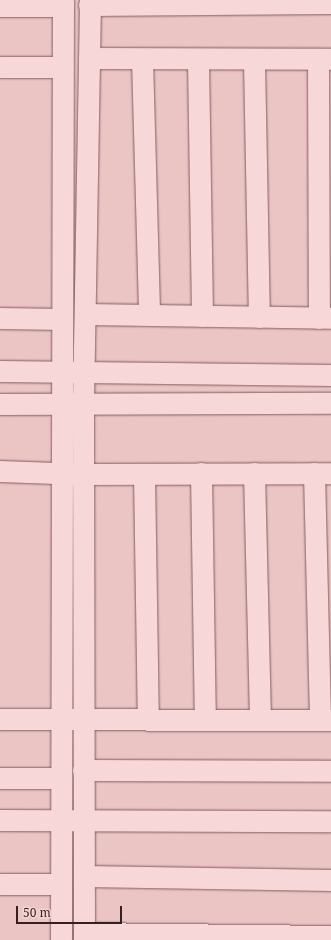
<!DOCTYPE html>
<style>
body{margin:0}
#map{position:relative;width:331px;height:940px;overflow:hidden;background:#ebc5c4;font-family:"Noto Serif",serif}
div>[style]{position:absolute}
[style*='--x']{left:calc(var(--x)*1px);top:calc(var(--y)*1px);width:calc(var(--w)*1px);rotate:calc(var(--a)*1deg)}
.roads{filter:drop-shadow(0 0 1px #855c62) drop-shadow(0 0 1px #855c62)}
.minor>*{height:21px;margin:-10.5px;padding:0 10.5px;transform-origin:10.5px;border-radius:10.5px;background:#f7d7d7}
span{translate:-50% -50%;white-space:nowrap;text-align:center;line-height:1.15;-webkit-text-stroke:3.5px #f3d4d3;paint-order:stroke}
.scale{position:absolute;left:16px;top:906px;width:106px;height:18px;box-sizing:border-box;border:2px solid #361f23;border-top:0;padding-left:5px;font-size:12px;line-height:14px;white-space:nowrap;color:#361f23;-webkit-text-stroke:3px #f3d4d3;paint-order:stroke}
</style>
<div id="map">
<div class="roads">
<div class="minor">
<i style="--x:89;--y:5;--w:242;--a:-0.5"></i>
<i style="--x:0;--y:6;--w:63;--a:0"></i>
<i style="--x:89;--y:58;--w:242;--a:0.2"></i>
<i style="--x:142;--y:59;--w:256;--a:88.4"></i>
<i style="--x:318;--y:59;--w:259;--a:89.8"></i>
<i style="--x:198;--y:60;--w:256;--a:89.1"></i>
<i style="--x:254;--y:61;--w:256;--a:88.9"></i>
<i style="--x:0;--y:67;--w:62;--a:0"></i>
<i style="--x:85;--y:314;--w:246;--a:0.9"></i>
<i style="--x:0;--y:318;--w:62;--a:0.9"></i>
<i style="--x:0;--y:371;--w:331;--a:0.7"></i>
<i style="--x:0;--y:404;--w:331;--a:-0.2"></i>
<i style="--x:0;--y:471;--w:83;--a:2.1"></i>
<i style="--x:83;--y:474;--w:248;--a:-0.2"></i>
<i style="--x:201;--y:473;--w:246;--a:89.1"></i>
<i style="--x:254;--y:473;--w:246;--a:88.6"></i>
<i style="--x:314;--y:473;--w:247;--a:88.6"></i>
<i style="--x:144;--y:474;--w:245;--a:89.1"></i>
<i style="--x:0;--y:719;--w:331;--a:0.2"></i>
<i style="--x:83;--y:770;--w:248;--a:0.2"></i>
<i style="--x:0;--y:778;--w:61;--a:0"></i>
<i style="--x:0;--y:820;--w:331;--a:0.2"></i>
<i style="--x:84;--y:876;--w:247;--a:0.9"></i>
<i style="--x:0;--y:884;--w:61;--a:0"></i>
<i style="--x:84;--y:933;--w:247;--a:0.7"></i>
<i style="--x:61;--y:940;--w:940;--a:-89.88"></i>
<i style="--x:84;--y:940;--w:536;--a:-90.11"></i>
<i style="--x:83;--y:404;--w:404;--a:-89"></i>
</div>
</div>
<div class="scale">50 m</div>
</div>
